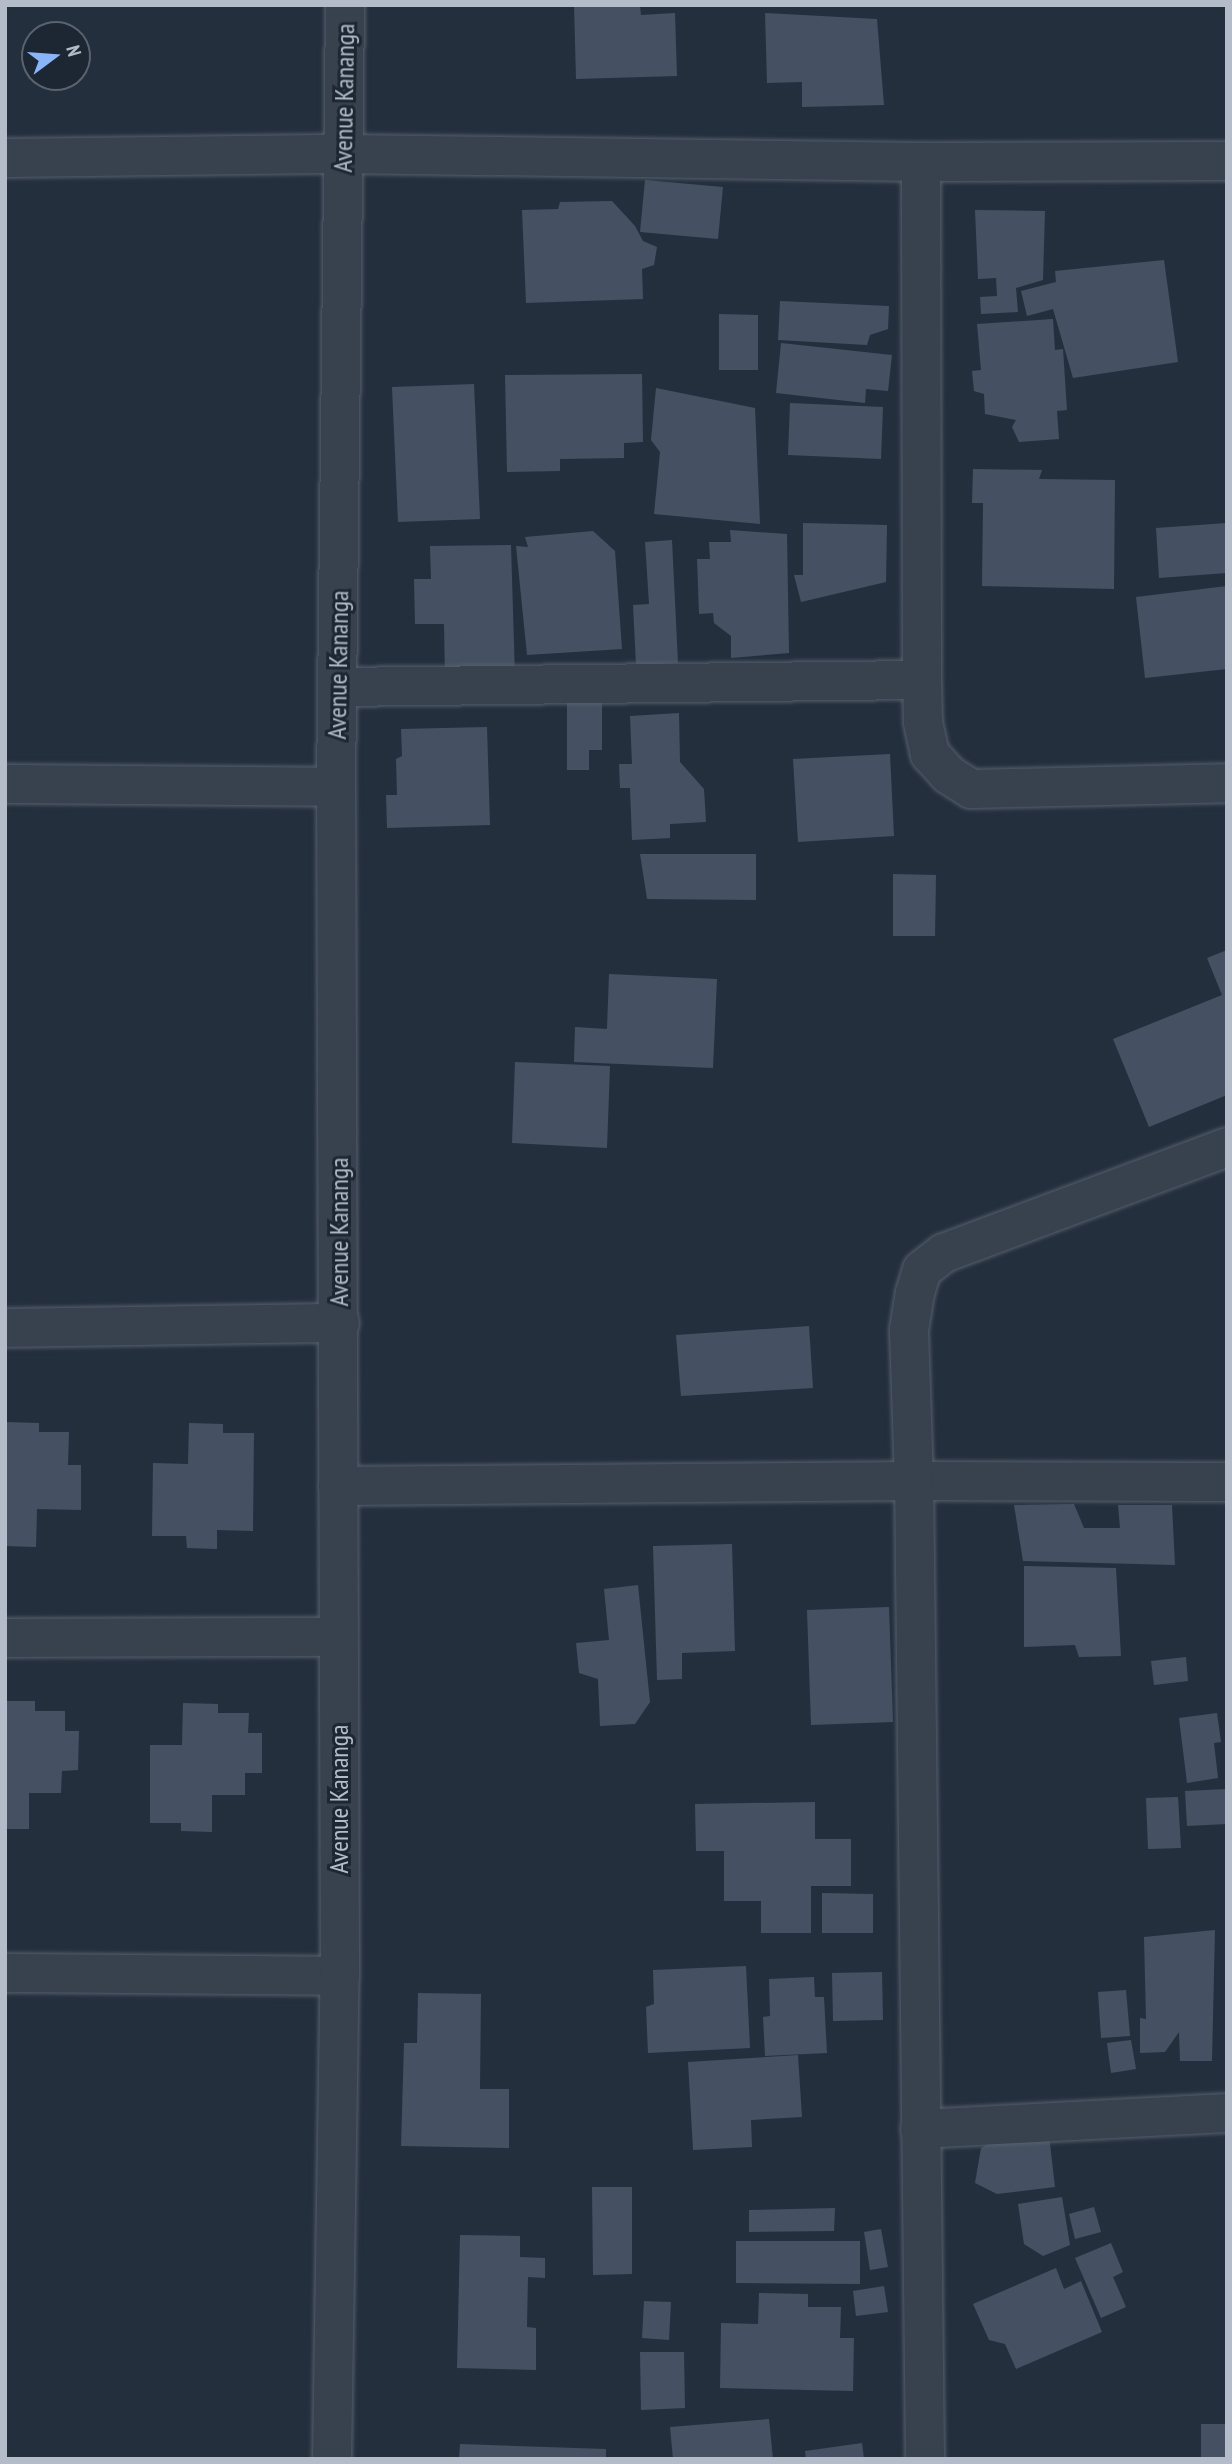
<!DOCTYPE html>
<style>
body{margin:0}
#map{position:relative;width:1232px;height:2464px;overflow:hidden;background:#242f3e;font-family:"PT Sans Narrow",sans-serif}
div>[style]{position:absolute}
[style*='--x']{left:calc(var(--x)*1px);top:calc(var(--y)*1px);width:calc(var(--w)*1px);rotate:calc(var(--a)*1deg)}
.building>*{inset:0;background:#455162}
.roads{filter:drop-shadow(0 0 2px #565f6c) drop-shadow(0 0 2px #565f6c)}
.minor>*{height:38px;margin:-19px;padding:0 19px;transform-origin:19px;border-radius:19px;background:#38414e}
span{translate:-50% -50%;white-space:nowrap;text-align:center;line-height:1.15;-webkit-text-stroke:6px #1d2633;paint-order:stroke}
.street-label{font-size:26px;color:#b4bcc9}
.frame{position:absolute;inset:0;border:7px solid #b4bcc9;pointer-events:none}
.north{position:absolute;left:21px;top:21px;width:70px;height:70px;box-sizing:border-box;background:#1d2633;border:2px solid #59626f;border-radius:50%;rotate:74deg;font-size:19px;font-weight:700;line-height:28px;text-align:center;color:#b4bcc9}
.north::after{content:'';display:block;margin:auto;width:24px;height:32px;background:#8ab4f8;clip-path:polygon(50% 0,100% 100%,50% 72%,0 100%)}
</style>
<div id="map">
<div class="building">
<i style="clip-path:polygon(574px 5px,640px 5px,641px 15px,675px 13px,677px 76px,576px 79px)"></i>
<i style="clip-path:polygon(765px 13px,877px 19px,884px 105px,802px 107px,802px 82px,767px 83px)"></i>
<i style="clip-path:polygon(645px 180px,723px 187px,718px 239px,640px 232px)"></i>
<i style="clip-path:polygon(612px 201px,635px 226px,643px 241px,657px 247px,654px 265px,642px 269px,643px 299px,526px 303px,522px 210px,558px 209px,560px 202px)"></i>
<i style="clip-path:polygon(975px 210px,1045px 211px,1043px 280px,1016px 288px,1018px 312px,981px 314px,980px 297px,997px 296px,996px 278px,978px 279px)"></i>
<i style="clip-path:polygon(1164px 260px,1178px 362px,1073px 378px,1053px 309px,1027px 316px,1021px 291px,1056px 282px,1055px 271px)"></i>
<i style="clip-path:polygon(780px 301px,889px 306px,888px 329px,870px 335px,867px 345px,778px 340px)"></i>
<i style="clip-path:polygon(719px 314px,758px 315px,758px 370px,719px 370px)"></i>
<i style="clip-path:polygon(1053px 319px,1055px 350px,1063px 349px,1067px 410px,1057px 411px,1059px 439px,1019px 442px,1012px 427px,1016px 420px,985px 414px,984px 394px,974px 391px,972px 371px,981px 370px,977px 324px)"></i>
<i style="clip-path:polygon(781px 343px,892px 355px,888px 391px,866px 389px,865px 403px,776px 393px)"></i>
<i style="clip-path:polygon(642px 374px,643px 442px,624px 443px,624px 458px,560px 459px,560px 471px,507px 472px,505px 375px)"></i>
<i style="clip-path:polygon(474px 384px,480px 519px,398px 522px,392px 387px)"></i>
<i style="clip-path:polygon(656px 388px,755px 408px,760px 524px,654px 514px,660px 452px,651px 440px)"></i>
<i style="clip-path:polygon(790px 403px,883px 407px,881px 459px,788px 455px)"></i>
<i style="clip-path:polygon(973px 469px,1042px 470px,1039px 479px,1115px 480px,1114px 589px,982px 586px,983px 503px,972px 503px)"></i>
<i style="clip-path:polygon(803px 523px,887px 525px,886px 582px,801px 602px,794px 575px,803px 575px)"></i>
<i style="clip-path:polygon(1227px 523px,1227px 573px,1159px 578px,1156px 528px)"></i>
<i style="clip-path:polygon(730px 530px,787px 534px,789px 653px,731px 658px,731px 636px,714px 623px,713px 613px,699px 614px,697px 559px,710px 559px,709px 542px,731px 542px)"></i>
<i style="clip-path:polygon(593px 531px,615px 551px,622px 649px,527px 655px,516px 546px,528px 547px,525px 537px)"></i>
<i style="clip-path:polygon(672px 540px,678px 663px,636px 665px,633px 605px,649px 604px,645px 542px)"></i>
<i style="clip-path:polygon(511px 545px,515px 677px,445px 679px,444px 624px,415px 624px,414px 579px,431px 579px,430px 546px)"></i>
<i style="clip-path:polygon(1227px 586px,1227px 669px,1145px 678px,1136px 597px)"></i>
<i style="clip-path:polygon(567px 702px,602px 702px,602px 750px,589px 750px,589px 770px,567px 770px)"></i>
<i style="clip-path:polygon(679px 713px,680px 762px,704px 789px,706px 822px,670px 824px,670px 838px,632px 840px,630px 788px,620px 788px,619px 764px,632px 764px,630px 716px)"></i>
<i style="clip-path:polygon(487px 727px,490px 825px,387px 828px,386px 795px,397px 795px,396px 759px,402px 756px,401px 729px)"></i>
<i style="clip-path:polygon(890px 754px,894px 836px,798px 842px,793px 759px)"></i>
<i style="clip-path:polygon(640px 854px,756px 854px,756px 900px,647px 899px)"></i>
<i style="clip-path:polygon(893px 874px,936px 875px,935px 936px,893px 936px)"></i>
<i style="clip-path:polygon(1227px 950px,1227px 1095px,1149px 1127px,1113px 1039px,1222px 995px,1207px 958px)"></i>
<i style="clip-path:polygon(609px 974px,717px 979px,713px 1068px,574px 1062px,575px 1027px,607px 1029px)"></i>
<i style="clip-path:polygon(515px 1062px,610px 1066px,607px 1148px,512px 1143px)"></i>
<i style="clip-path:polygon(809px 1326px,813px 1388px,681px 1396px,676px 1335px)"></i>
<i style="clip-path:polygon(5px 1422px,39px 1423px,39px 1432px,69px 1432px,68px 1465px,81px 1465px,81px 1510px,37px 1509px,36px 1547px,5px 1546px)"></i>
<i style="clip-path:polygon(189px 1423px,223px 1424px,223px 1433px,254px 1433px,253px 1531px,217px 1530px,217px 1549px,187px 1548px,186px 1536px,152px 1536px,153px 1463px,188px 1464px)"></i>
<i style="clip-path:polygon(1074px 1504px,1084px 1528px,1120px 1528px,1118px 1505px,1172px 1505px,1175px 1565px,1023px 1561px,1014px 1505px)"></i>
<i style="clip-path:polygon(732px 1544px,735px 1651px,682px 1653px,682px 1679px,657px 1680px,653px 1546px)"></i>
<i style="clip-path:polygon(1024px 1566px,1116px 1568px,1121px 1656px,1079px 1657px,1075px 1645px,1024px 1647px)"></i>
<i style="clip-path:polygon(638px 1585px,650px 1702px,635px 1724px,600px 1726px,598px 1679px,579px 1673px,576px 1643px,609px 1640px,604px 1589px)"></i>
<i style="clip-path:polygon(889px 1607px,893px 1722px,811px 1725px,807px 1610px)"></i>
<i style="clip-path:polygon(1186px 1657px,1188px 1681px,1154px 1685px,1151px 1661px)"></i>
<i style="clip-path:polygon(5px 1701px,35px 1701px,35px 1711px,65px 1711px,65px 1731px,79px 1731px,78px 1770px,62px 1771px,61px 1793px,29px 1793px,29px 1829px,5px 1829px)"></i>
<i style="clip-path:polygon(183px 1703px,218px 1704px,218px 1713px,249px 1713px,248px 1733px,262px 1733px,262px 1773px,245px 1773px,245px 1795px,212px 1795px,212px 1832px,181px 1831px,181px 1823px,150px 1823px,150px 1745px,182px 1745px)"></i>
<i style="clip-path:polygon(1217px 1713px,1221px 1742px,1214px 1743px,1218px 1778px,1187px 1783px,1179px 1718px)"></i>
<i style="clip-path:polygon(1227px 1789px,1227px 1824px,1187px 1826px,1185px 1791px)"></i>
<i style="clip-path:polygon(1178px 1797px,1181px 1848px,1148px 1849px,1146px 1798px)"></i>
<i style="clip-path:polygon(815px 1802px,815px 1839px,851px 1839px,851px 1886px,811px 1886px,811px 1933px,761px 1933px,761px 1901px,724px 1901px,724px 1851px,696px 1851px,695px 1804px)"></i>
<i style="clip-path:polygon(822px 1893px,873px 1894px,873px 1933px,822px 1933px)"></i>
<i style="clip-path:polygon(1215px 1930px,1212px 2061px,1180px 2061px,1179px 2032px,1165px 2052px,1140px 2053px,1140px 2018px,1146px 2019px,1144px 1937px)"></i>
<i style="clip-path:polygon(746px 1966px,750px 2048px,648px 2053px,646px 2007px,654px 2004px,653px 1970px)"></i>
<i style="clip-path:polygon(882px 1972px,883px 2020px,833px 2021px,832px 1973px)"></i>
<i style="clip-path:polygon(814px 1977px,815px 1997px,824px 1997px,827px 2053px,765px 2056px,763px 2017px,770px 2016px,769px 1979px)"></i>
<i style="clip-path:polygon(1126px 1990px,1130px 2036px,1101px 2038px,1098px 1992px)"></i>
<i style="clip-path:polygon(418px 1993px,481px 1994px,480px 2089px,509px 2089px,509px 2148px,401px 2146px,404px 2043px,417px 2043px)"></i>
<i style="clip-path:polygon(1131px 2040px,1136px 2069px,1111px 2073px,1107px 2043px)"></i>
<i style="clip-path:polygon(798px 2055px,802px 2117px,751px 2120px,752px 2147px,693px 2150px,688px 2062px)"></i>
<i style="clip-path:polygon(1049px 2135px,1055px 2187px,997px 2194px,975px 2183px,981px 2148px,990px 2143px)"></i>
<i style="clip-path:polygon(592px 2187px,632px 2187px,632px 2274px,593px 2275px)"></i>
<i style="clip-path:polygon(1062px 2197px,1070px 2245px,1043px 2256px,1024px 2244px,1018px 2204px)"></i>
<i style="clip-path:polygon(1094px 2207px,1101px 2232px,1075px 2239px,1069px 2214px)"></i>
<i style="clip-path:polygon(835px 2208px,834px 2231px,749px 2232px,749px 2210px)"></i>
<i style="clip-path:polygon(881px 2229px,888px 2267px,870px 2270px,864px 2232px)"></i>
<i style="clip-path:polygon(460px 2235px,520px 2236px,520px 2257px,545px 2258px,545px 2278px,528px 2277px,527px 2327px,536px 2328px,536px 2370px,457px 2368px)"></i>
<i style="clip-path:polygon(736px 2241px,860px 2241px,860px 2284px,736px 2283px)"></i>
<i style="clip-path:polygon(1111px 2243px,1123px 2272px,1113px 2277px,1126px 2307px,1101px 2318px,1075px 2258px)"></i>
<i style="clip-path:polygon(1056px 2268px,1064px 2289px,1081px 2281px,1102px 2332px,1016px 2369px,1005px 2344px,989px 2340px,973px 2304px)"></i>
<i style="clip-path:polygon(884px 2286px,888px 2312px,856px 2316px,853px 2291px)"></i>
<i style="clip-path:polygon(759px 2293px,808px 2294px,808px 2307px,841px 2307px,840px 2338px,854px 2338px,853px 2391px,720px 2388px,721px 2323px,758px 2324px)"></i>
<i style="clip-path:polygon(644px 2301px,671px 2302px,669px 2340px,642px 2338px)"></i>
<i style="clip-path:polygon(640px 2352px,684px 2352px,685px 2408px,641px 2410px)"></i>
<i style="clip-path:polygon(769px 2419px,773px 2459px,673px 2459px,670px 2427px)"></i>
<i style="clip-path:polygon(1201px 2424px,1227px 2424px,1227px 2459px,1201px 2459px)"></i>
<i style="clip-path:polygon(862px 2443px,864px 2459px,806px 2459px,805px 2451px)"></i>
<i style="clip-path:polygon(460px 2444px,606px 2449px,606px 2459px,459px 2459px)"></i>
</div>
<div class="roads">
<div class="minor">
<i style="--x:5;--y:158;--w:338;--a:-0.7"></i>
<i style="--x:343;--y:154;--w:578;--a:0.79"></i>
<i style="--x:921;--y:162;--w:306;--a:-0.2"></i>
<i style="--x:921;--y:162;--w:518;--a:89.89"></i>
<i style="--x:922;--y:680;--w:42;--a:88.6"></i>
<i style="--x:923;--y:722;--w:33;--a:78"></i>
<i style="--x:930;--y:754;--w:28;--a:48"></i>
<i style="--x:949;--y:775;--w:26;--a:32"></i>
<i style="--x:971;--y:789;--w:256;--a:-1.3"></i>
<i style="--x:337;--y:687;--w:585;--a:-0.69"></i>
<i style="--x:5;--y:784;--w:331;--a:0.5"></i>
<i style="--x:5;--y:1328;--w:335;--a:-0.9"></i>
<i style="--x:338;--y:1486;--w:576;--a:-0.5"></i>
<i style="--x:914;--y:1481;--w:313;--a:0.2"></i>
<i style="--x:5;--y:1638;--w:333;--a:-0.2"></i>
<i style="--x:5;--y:1973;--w:335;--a:0.5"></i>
<i style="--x:920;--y:2129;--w:307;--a:-3"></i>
<i style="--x:332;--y:2459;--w:483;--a:-89.1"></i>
<i style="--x:340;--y:1976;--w:1189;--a:-90.19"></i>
<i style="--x:336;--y:787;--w:782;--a:-89.34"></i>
<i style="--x:925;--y:2459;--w:978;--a:-90.64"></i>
<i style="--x:914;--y:1481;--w:151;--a:-91.9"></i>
<i style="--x:909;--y:1330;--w:37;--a:-81"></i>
<i style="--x:915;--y:1293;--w:24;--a:-73"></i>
<i style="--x:922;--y:1270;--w:28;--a:-38"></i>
<i style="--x:944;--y:1253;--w:302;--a:-20.5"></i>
</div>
</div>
<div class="street-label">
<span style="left:344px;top:98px;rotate:-89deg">Avenue Kananga</span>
<span style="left:338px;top:665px;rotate:-89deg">Avenue Kananga</span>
<span style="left:339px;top:1232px;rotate:-90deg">Avenue Kananga</span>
<span style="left:339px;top:1799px;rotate:-90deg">Avenue Kananga</span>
</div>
<div class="frame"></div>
<div class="north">N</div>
</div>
